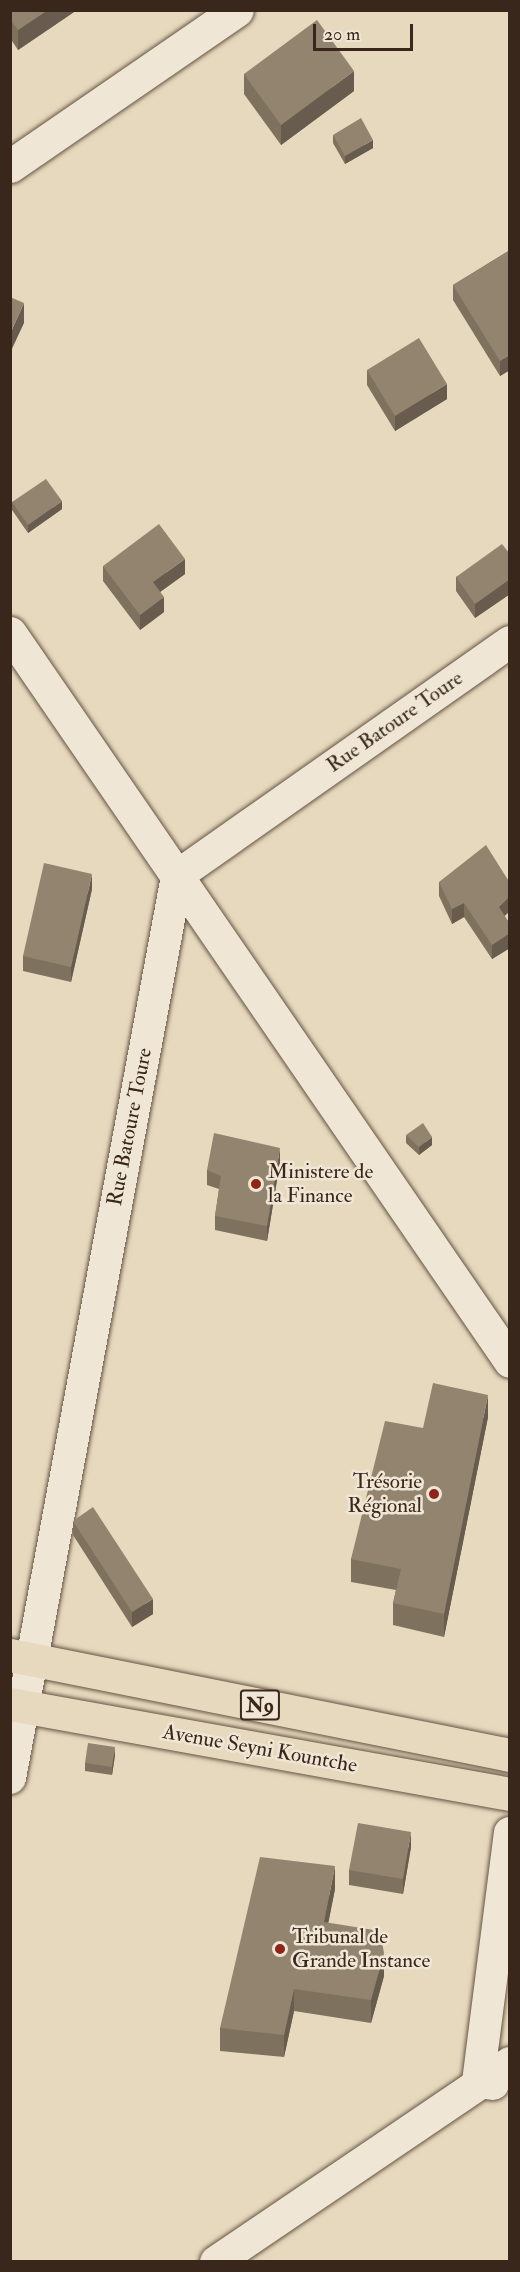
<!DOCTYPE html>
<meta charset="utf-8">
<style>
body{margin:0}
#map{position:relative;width:520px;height:2272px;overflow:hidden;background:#e7d9be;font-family:"IM FELL Double Pica",serif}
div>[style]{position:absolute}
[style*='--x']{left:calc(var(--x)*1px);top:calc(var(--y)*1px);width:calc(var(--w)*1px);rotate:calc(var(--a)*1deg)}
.roads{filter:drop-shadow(0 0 2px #645443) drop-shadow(0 0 2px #645443)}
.minor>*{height:32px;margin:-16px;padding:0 16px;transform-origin:16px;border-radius:16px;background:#efe6d5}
.tertiary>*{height:33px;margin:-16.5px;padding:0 16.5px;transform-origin:16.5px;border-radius:16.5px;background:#efe6d5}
.trunk>*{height:33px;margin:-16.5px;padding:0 16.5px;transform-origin:16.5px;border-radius:16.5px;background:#e7d9be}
.wall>*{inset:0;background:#7e725f}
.shaded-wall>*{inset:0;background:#675c4e}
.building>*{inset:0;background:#93846f}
.dots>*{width:16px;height:16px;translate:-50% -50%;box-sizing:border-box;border:3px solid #efe6d5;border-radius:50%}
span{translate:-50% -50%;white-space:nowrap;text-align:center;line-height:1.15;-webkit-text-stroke:5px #efe6d5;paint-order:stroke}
.shield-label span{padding:2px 4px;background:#efe6d5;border:2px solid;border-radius:4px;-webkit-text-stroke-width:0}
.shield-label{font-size:20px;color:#38271a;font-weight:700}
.street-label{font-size:21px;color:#38271a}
.poi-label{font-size:21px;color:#38271a}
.left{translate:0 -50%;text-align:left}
.right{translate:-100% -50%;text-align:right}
.frame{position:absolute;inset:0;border:12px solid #38271a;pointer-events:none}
.scale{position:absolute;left:313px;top:24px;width:100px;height:27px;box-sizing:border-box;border:3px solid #38271a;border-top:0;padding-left:8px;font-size:18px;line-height:21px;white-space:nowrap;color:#38271a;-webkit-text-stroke:4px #efe6d5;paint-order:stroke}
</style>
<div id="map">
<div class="roads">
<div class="minor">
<i style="--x:10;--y:1778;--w:917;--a:-79.51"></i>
<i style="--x:177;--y:876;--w:407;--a:-35.1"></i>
<i style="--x:493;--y:2084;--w:15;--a:-172"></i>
<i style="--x:478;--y:2082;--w:251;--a:-82.7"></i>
<i style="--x:216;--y:2262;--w:355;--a:-34.1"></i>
</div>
<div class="tertiary">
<i style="--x:10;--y:166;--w:275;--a:-34.5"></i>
<i style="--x:10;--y:633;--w:883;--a:55.52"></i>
</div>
<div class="trunk">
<i style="--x:10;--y:1655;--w:510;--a:11.31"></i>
<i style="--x:10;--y:1704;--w:508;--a:10.2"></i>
</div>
</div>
<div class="wall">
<i style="clip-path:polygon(10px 10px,77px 10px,18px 50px,10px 38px)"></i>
<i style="clip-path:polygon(244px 74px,354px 91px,281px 145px,244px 94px)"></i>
<i style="clip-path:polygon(333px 135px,373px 148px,345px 164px,333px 143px)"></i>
<i style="clip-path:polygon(510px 250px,510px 370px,500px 376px,453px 300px,453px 285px)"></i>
<i style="clip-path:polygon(367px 370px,447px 399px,395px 431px,367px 385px)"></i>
<i style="clip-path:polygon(12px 502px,62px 509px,28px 533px,12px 510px)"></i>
<i style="clip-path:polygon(510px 554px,510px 594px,475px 618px,456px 591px,456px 577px)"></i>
<i style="clip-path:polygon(103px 566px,185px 574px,160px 592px,164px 612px,140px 630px,103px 581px)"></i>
<i style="clip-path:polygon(439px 882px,510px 883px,510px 911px,504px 916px,510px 924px,510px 948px,492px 959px,464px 917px,452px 924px,439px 896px)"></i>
<i style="clip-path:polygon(92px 889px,71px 982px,23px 971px,23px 956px)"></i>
<i style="clip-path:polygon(406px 1135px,432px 1145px,419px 1155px,406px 1143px)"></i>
<i style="clip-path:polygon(280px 1162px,267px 1241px,215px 1230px,215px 1216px,219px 1189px,207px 1185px,207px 1170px)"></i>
<i style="clip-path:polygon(488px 1417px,444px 1637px,393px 1625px,393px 1603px,396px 1590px,351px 1582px,351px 1559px,423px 1428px)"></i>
<i style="clip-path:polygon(73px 1521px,153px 1614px,132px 1627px,73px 1535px)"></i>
<i style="clip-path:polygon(115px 1755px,112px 1775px,85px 1771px,85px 1763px)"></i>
<i style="clip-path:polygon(411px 1847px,403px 1894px,349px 1885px,349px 1870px)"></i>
<i style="clip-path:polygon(335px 1889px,328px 1923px,384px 1976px,371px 2023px,294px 2011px,284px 2057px,220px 2051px,220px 2028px)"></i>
</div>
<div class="shaded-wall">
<i style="clip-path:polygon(48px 10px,77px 10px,18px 50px,18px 30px)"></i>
<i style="clip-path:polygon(354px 71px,354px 91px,281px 145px,281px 125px)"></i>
<i style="clip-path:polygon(373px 140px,373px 148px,345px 164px,345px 156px)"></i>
<i style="clip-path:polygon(24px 303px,24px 323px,10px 353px,10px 334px)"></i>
<i style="clip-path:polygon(510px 355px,510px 370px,500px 376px,500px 361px)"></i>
<i style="clip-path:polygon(447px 384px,447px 399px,395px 431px,395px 416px)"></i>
<i style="clip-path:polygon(62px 501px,62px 509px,28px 533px,28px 525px)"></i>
<i style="clip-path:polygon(185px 559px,185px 574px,153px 597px,153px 582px)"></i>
<i style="clip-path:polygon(510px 579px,510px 594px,475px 618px,475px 604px)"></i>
<i style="clip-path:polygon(164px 597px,164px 612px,140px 630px,140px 615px)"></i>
<i style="clip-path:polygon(92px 874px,92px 889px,71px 982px,71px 967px)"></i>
<i style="clip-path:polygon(510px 896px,510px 911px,499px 921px,499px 907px)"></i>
<i style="clip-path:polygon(464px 903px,464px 917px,452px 924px,452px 909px)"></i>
<i style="clip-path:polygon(510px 933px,510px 948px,492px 959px,492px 945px)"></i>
<i style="clip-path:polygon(432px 1137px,432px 1145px,419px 1155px,419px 1147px)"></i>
<i style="clip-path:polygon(280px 1148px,280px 1162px,267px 1241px,267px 1226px)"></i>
<i style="clip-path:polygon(488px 1395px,488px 1417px,444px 1637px,444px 1614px)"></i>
<i style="clip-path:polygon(153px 1599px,153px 1614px,132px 1627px,132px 1612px)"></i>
<i style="clip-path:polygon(115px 1747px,115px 1755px,112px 1775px,112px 1767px)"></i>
<i style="clip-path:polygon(411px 1832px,411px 1847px,403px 1894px,403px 1879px)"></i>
<i style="clip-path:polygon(335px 1866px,335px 1889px,324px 1945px,324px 1922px)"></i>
<i style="clip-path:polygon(384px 1953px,384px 1976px,371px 2023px,371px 2000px)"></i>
<i style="clip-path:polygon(294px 1989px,294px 2011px,284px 2057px,284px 2035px)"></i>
</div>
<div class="building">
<i style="clip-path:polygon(10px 10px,48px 10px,18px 30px,10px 19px)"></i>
<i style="clip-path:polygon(317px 20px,354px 71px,281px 125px,244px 74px)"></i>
<i style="clip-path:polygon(361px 118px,373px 140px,345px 156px,333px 135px)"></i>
<i style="clip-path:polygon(510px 250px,510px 355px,500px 361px,453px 285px)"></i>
<i style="clip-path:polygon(10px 297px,24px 303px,10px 334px)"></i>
<i style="clip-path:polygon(419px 338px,447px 384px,395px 416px,367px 370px)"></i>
<i style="clip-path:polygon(46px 479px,62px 501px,28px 525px,12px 502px)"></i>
<i style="clip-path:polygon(159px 524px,185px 559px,153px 582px,164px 597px,140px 615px,103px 566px)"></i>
<i style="clip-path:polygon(502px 544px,510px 554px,510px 579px,475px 604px,456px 577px)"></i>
<i style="clip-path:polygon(486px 845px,510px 883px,510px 896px,499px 907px,510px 924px,510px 933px,492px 945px,464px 903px,452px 909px,439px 882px)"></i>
<i style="clip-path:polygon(44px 863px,92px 874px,71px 967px,23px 956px)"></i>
<i style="clip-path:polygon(423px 1123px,432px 1137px,419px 1147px,406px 1135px)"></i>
<i style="clip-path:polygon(214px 1133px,280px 1148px,267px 1226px,215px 1216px,221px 1176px,207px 1170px)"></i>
<i style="clip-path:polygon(433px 1383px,488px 1395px,444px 1614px,393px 1603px,401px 1569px,351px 1559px,385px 1421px,423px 1428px)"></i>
<i style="clip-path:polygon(93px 1507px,153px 1599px,132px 1612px,73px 1521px)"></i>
<i style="clip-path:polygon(88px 1743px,115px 1747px,112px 1767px,85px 1763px)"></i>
<i style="clip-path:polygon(358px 1823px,411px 1832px,403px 1879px,349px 1870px)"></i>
<i style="clip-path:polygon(260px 1857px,335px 1866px,324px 1922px,380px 1931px,384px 1953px,371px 2000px,294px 1989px,284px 2035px,220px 2028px)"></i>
</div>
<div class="dots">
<i style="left:256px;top:1184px;background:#8f2418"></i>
<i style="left:434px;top:1494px;background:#8f2418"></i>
<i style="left:280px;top:1949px;background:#8f2418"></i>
</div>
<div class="shield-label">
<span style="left:260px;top:1705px">N9</span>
</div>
<div class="street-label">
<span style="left:395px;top:722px;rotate:-35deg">Rue Batoure Toure</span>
<span style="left:130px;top:1127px;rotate:-79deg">Rue Batoure Toure</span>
<span style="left:260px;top:1749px;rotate:10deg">Avenue Seyni Kountche</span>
</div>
<div class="poi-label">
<span class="left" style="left:268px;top:1184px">Ministere de<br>la Finance</span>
<span class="right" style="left:422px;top:1494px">Trésorie<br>Régional</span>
<span class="left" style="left:292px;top:1949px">Tribunal de<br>Grande Instance</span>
</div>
<div class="frame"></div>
<div class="scale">20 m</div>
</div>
